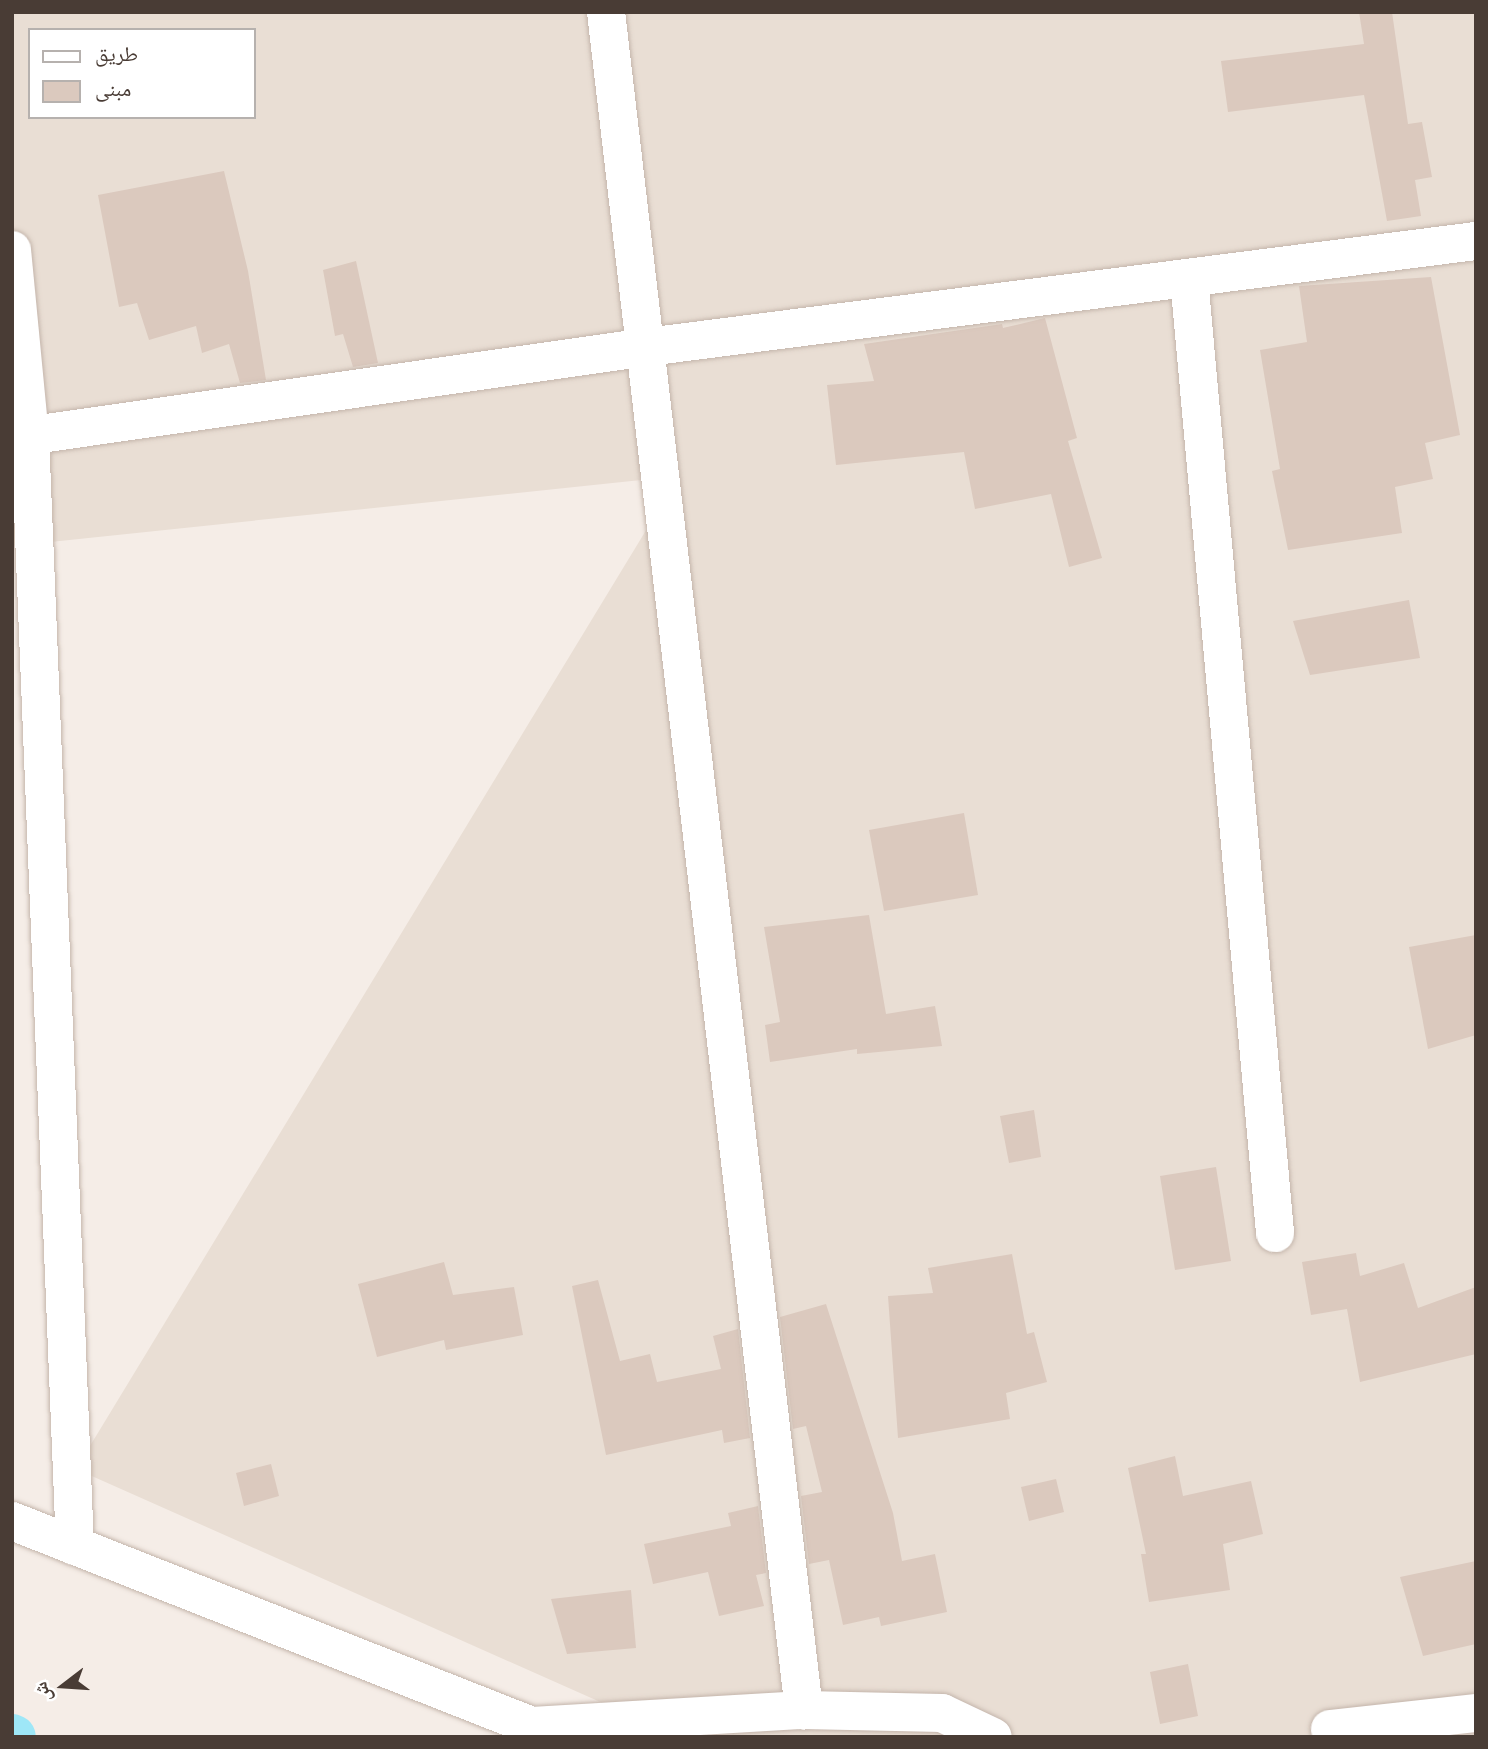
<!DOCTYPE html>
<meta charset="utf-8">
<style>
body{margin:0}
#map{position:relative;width:1488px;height:1749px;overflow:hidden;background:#f5ede7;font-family:"DM Sans","Noto Naskh Arabic",sans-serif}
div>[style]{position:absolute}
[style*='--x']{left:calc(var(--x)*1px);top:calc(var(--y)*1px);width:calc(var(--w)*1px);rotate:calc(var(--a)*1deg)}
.residential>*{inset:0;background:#e9ded4}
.canal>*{height:44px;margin:-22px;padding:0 22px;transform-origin:22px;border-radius:22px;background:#9ee7f7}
.building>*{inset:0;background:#dbc9be}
.roads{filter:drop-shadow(0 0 2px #c4b5ab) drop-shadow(0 0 2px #c4b5ab)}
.street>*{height:38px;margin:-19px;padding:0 19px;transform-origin:19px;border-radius:19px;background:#fff}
span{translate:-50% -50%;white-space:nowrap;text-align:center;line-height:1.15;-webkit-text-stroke:5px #fff;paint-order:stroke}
.frame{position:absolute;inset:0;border:14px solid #493c35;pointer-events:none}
.legend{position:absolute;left:28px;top:28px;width:228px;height:91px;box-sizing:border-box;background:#fff;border:2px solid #b6b1ae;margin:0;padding:9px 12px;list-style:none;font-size:21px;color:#493c35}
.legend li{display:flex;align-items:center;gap:14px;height:35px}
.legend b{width:35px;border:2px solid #b6b1ae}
.north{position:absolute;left:28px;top:1651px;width:70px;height:70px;-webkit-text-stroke:5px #fff;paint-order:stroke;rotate:253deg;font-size:19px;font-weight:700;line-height:28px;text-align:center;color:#493c35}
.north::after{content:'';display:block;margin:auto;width:24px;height:32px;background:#493c35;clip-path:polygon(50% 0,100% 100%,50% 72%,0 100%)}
</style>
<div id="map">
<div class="residential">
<i style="clip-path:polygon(evenodd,12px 12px,1476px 12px,1476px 1737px,679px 1737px,76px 1469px,679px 476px,12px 546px,12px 12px,30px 30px,254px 30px,254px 117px,30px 117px,30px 30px)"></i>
</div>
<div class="canal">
<i style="--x:12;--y:1736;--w:2;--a:27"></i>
</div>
<div class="building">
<i style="clip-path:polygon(1359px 12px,1392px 12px,1408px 124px,1422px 122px,1432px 177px,1415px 180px,1421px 216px,1387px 221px,1364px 95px,1228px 112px,1221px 61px,1364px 44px)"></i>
<i style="clip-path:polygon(224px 171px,248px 271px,266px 380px,240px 383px,229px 344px,202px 353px,196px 326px,149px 340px,137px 303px,119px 307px,98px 195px)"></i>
<i style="clip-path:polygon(356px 261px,378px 363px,353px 367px,343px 334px,335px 336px,323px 270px)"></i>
<i style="clip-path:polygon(1431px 277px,1460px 435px,1425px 443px,1433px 479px,1395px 487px,1402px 533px,1288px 550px,1272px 471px,1280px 469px,1260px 350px,1307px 342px,1299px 286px)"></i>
<i style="clip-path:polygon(1045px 318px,1077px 438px,1068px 441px,1102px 558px,1069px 567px,1051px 494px,975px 509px,964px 452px,836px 465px,827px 385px,874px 381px,864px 344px,1002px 324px,1003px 328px)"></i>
<i style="clip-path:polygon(1409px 600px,1420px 658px,1310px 675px,1293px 621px)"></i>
<i style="clip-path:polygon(964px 813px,978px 895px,884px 911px,869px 830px)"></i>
<i style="clip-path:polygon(869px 915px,886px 1014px,935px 1006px,942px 1046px,857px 1054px,857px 1049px,770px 1062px,765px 1025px,780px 1022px,764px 927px)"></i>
<i style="clip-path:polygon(1476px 935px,1476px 1035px,1428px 1049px,1409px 947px)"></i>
<i style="clip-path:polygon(1034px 1110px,1041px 1157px,1009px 1163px,1000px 1116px)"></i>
<i style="clip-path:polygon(1216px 1167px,1231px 1261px,1175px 1270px,1160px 1176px)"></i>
<i style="clip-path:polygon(1356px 1253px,1360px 1276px,1404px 1263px,1418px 1308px,1476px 1287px,1476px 1354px,1360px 1382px,1347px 1309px,1311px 1315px,1302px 1262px)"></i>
<i style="clip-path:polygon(1012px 1254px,1027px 1334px,1034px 1332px,1047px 1382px,1006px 1393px,1010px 1419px,898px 1438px,888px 1296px,933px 1293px,928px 1268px)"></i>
<i style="clip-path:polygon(444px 1262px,453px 1295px,514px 1287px,523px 1335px,446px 1350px,444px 1340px,377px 1357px,358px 1284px)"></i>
<i style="clip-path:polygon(598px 1280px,620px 1361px,650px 1354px,657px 1382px,721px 1369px,713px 1336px,738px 1329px,750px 1438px,724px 1443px,722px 1430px,606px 1455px,572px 1286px)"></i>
<i style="clip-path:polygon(826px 1304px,893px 1513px,902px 1561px,935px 1554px,947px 1612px,881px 1626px,879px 1617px,843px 1625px,829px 1560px,809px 1564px,801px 1496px,822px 1492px,806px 1426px,793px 1429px,780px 1317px)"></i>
<i style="clip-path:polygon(1175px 1456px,1183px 1496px,1251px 1481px,1263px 1534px,1223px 1544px,1230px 1590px,1149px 1602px,1141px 1554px,1146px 1554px,1128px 1468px)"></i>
<i style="clip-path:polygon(271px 1464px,279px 1496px,244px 1506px,236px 1473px)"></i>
<i style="clip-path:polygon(1056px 1479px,1064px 1512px,1029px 1521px,1021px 1487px)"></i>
<i style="clip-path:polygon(758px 1506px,766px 1573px,756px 1575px,764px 1606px,719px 1616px,708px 1572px,653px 1584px,644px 1544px,731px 1526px,728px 1513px)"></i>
<i style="clip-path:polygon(1476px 1561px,1476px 1644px,1423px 1656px,1400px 1577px)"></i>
<i style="clip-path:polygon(631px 1590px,636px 1648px,567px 1654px,551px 1599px)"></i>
<i style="clip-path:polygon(1188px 1664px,1198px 1716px,1160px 1724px,1150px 1672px)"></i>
</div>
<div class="roads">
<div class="street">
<i style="--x:606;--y:12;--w:1710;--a:83.35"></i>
<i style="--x:12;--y:250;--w:187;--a:84.5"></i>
<i style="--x:30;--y:436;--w:1111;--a:87.68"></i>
<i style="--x:1189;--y:278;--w:959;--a:84.85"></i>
<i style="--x:12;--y:438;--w:641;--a:-8.16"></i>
<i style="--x:647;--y:347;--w:836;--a:-7.29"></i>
<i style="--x:12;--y:1521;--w:559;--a:21.52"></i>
<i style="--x:532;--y:1726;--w:272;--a:-3.4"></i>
<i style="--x:804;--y:1710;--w:138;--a:1.2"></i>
<i style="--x:942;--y:1713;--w:56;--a:25.2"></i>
<i style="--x:1330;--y:1729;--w:147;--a:-6.3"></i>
</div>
</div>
<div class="frame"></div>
<ul class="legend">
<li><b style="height:9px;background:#fff"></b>طريق</li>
<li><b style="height:19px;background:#dbc9be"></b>مبنى</li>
</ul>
<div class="north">ش</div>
</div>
